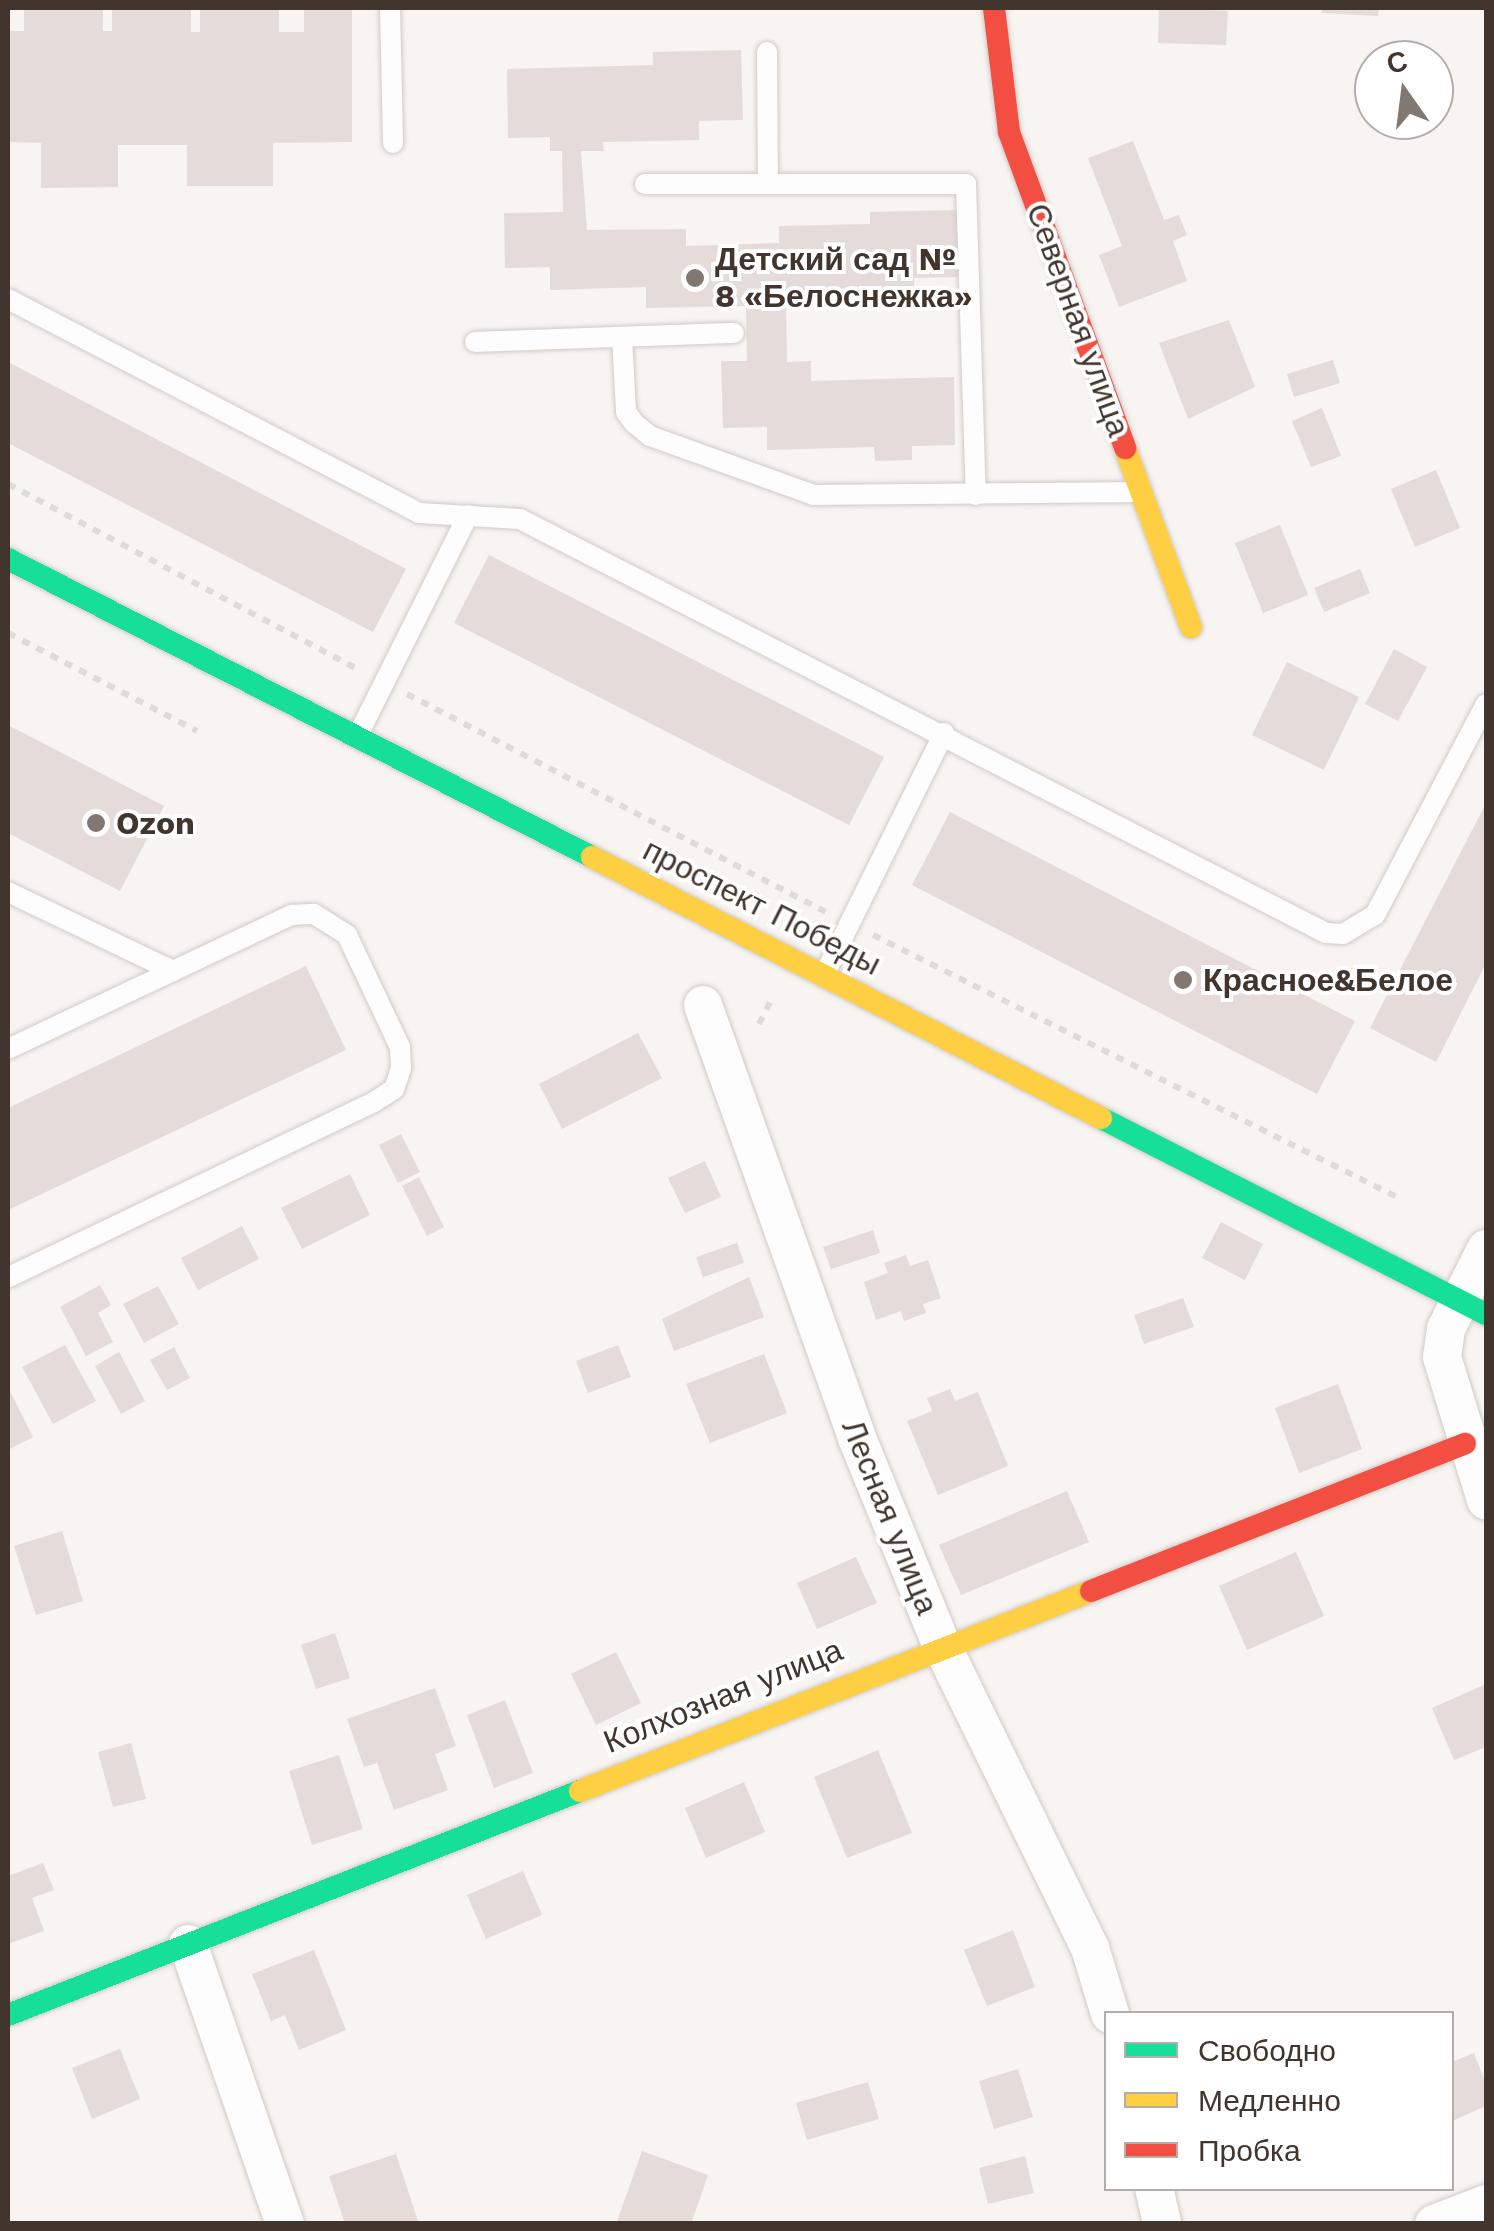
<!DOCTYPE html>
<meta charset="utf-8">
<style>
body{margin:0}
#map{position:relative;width:1494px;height:2231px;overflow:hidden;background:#f7f4f2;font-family:"Work Sans",sans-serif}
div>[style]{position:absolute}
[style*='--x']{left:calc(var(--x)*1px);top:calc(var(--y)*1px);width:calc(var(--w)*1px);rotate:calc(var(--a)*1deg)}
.building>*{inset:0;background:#e5dbd9}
.path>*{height:6px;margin-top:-3px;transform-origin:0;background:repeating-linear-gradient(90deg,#dedcdb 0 8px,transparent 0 16px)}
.roads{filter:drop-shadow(0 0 2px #d2cac5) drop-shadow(0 0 2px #d2cac5)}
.lane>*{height:20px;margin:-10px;padding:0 10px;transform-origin:10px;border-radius:10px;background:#fefdfd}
.street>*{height:38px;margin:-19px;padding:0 19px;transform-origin:19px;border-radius:19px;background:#fefdfd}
.fast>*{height:22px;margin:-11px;padding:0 11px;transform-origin:11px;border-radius:11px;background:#16e098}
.slow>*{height:22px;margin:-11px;padding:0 11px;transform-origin:11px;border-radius:11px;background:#ffcf43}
.jam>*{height:22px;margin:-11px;padding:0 11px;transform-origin:11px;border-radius:11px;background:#f24e42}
.dots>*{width:28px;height:28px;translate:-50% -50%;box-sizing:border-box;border:5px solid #fff;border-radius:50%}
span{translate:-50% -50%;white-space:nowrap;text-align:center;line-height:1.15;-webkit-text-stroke:8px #fff;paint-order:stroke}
.poi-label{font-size:32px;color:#42352d;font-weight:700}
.left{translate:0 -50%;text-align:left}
.street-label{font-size:32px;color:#42352d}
.frame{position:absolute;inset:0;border:10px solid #42352d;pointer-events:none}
.legend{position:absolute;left:1104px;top:2011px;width:350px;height:180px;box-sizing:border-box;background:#fff;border:2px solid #b3aeab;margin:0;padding:12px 18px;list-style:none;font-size:30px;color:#42352d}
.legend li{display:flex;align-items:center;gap:20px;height:50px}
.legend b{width:50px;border:2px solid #b3aeab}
.north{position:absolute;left:1354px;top:40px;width:100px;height:100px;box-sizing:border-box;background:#fff;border:2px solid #b3aeab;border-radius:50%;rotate:346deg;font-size:28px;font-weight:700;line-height:40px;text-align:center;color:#42352d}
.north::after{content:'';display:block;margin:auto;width:35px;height:45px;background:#817872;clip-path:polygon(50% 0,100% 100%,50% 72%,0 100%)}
</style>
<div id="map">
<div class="building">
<i style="clip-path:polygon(24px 8px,103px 8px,103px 31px,112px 31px,112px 8px,191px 8px,191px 32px,200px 32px,200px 8px,279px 8px,279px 32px,304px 32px,304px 8px,352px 8px,352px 142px,273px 143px,273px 186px,187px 186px,187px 145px,118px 145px,118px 187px,41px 188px,41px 143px,8px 142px,8px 31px,24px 31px)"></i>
<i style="clip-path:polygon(1159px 8px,1228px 11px,1226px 45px,1158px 43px)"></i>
<i style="clip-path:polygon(1322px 8px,1379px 8px,1378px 16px,1322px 13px)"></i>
<i style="clip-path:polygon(741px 50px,743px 120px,699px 121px,699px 140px,603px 142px,604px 151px,581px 151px,587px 230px,686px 229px,686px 246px,779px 243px,779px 226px,870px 224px,870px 212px,957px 210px,959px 277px,914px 278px,915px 301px,786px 304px,787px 362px,811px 361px,811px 381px,954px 377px,955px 445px,912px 446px,912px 460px,875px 461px,874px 447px,767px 450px,767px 427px,723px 428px,721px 361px,747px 361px,746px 306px,646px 308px,646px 287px,550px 290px,550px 267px,505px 268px,504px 213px,563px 212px,562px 151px,550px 151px,550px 137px,508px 138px,507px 69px,653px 65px,653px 52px)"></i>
<i style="clip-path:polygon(1133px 141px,1164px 220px,1179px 215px,1187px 235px,1173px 241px,1187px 281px,1119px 307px,1099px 255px,1122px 246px,1088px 158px)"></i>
<i style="clip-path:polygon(1229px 320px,1255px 387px,1188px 419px,1159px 343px)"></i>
<i style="clip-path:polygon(1333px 360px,1340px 383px,1294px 397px,1287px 374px)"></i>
<i style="clip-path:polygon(8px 362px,406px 569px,373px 632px,8px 443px)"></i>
<i style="clip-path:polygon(1322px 408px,1341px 456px,1311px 467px,1292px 421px)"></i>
<i style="clip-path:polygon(1436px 470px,1460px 528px,1415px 547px,1391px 489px)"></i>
<i style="clip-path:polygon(1280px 525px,1308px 595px,1263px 613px,1235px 543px)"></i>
<i style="clip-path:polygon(489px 555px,884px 757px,849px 825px,454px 623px)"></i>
<i style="clip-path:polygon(1360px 569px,1370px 593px,1324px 612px,1314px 588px)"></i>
<i style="clip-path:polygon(1394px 649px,1427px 667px,1398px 721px,1365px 704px)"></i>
<i style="clip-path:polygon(1287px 662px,1359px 697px,1324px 770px,1252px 735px)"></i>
<i style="clip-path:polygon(8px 725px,164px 806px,120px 891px,8px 833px)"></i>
<i style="clip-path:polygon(1486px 803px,1486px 963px,1436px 1062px,1370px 1028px)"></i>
<i style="clip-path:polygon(950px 812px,1355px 1021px,1317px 1094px,912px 885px)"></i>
<i style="clip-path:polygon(306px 966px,346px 1050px,8px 1210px,8px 1108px)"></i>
<i style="clip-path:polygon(638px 1033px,662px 1078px,562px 1129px,539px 1084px)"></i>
<i style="clip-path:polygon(401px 1134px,420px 1172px,398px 1183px,379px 1145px)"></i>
<i style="clip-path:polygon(705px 1161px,721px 1197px,685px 1213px,668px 1178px)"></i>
<i style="clip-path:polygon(350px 1174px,370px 1215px,302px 1249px,281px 1208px)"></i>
<i style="clip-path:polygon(419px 1177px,444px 1227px,427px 1236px,402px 1186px)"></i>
<i style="clip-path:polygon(1221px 1222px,1263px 1244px,1245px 1280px,1202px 1258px)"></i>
<i style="clip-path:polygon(242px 1226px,259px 1259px,198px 1290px,181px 1258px)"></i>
<i style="clip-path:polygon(873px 1230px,880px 1253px,831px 1269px,823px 1247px)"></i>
<i style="clip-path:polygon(737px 1243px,744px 1263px,703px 1277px,696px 1257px)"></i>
<i style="clip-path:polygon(906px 1255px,910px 1266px,928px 1260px,941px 1298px,923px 1304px,926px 1313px,904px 1321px,901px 1311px,876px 1320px,864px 1282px,888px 1273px,884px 1263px)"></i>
<i style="clip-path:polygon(749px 1277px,764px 1317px,674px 1351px,662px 1319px)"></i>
<i style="clip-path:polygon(100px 1285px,111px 1305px,98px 1313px,113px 1342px,86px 1356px,60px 1307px)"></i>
<i style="clip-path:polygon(158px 1286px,179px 1324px,144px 1343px,123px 1304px)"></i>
<i style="clip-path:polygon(1183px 1298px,1194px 1327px,1144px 1344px,1134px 1315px)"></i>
<i style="clip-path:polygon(65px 1345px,96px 1401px,53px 1424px,22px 1367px)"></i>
<i style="clip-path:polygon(618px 1345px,631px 1377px,588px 1393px,576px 1361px)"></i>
<i style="clip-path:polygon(174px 1347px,190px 1378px,167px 1390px,150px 1360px)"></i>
<i style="clip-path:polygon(119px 1352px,145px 1401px,121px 1414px,95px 1366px)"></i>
<i style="clip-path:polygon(764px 1354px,787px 1413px,710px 1443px,686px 1384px)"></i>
<i style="clip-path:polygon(1338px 1384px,1362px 1449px,1299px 1473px,1275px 1408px)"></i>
<i style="clip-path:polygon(8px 1387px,33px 1437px,8px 1450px)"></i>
<i style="clip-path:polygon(950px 1389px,955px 1401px,978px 1392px,1008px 1466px,938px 1495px,907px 1421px,932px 1411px,927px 1398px)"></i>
<i style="clip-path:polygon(1067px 1491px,1089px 1542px,961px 1595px,939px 1545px)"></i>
<i style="clip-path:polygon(62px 1531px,83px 1601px,36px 1615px,14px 1546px)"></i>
<i style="clip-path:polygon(1296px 1552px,1324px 1616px,1247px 1650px,1219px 1586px)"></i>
<i style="clip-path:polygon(856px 1557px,877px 1603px,817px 1629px,797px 1583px)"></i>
<i style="clip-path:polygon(335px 1633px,350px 1678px,316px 1689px,301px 1645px)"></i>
<i style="clip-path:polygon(616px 1652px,641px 1703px,596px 1725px,571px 1674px)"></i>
<i style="clip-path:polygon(1486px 1684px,1486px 1747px,1454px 1760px,1432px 1708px)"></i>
<i style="clip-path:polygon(435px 1688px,456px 1746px,435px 1754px,448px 1790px,394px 1810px,377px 1763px,364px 1767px,347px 1719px)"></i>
<i style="clip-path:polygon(505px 1700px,533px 1773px,494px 1788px,467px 1715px)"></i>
<i style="clip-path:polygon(131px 1743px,146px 1799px,113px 1807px,98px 1752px)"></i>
<i style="clip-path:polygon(878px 1750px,912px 1833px,847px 1858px,814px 1777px)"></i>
<i style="clip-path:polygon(339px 1755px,363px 1829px,312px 1845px,289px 1771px)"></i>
<i style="clip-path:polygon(744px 1782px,765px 1832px,706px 1858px,685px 1808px)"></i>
<i style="clip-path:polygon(43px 1863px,54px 1890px,32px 1898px,44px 1931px,8px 1944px,8px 1876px)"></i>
<i style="clip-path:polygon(523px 1871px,542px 1915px,486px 1939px,467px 1895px)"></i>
<i style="clip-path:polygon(1013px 1930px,1035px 1987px,987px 2006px,964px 1950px)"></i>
<i style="clip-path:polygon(314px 1950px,346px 2030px,299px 2050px,285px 2015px,271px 2021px,252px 1974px)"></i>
<i style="clip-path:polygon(120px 2049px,140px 2099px,92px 2119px,72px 2068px)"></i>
<i style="clip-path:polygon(1474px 2053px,1486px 2084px,1486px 2106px,1452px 2121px,1452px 2062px)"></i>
<i style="clip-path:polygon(1018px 2069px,1033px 2117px,994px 2129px,979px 2081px)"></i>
<i style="clip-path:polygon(868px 2082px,879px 2119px,807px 2140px,796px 2103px)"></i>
<i style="clip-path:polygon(642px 2151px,708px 2175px,691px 2224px,616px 2224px)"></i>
<i style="clip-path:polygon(396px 2154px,419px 2224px,345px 2224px,329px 2176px)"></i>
<i style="clip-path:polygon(1025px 2156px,1034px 2193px,988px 2204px,979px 2168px)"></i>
</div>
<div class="path">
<i style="--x:8;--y:484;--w:398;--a:27.9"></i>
<i style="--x:8;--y:633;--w:213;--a:27.4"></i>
<i style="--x:407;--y:694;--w:472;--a:27.5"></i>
<i style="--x:873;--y:935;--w:590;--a:26.57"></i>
<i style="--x:759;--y:1024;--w:29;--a:-63"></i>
</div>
<div class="roads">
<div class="lane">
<i style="--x:390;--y:8;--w:135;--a:88.7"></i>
<i style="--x:767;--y:52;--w:130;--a:89.6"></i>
<i style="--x:645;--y:184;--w:321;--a:0"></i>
<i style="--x:966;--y:184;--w:311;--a:88.2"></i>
<i style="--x:8;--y:299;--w:463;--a:27.5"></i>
<i style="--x:419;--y:513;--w:101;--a:3.4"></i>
<i style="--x:520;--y:519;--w:906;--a:27.19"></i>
<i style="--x:1326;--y:933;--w:17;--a:3"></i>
<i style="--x:1343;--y:934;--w:37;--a:-31"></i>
<i style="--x:1375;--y:915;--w:238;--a:-62.3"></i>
<i style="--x:622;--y:337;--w:75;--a:86.9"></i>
<i style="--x:626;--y:412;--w:14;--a:54"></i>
<i style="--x:634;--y:423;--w:21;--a:39"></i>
<i style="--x:650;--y:436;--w:174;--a:19.8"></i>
<i style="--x:814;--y:495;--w:324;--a:-0.5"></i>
<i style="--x:475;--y:342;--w:259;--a:-2"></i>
<i style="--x:357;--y:737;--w:248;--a:-63.4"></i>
<i style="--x:8;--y:892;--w:183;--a:25.6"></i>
<i style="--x:825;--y:973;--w:268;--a:-63.6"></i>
<i style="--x:8;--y:1049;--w:314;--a:-25.3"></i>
<i style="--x:292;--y:915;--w:22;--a:-3"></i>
<i style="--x:314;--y:914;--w:39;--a:32"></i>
<i style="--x:347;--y:935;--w:124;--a:64.7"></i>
<i style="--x:400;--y:1047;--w:21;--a:87"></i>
<i style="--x:401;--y:1068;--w:22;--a:108"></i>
<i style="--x:394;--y:1089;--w:24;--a:147"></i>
<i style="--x:374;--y:1102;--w:406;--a:154.4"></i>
</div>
<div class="street">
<i style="--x:703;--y:1005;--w:460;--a:70.4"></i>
<i style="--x:857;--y:1438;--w:222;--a:67.8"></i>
<i style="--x:941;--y:1644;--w:339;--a:63.9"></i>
<i style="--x:1090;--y:1948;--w:69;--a:73.1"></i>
<i style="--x:1486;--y:1249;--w:89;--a:116.6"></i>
<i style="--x:1446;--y:1329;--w:28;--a:98"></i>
<i style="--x:1442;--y:1357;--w:150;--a:72.9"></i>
<i style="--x:188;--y:1944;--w:296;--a:70.9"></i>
<i style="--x:1154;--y:2188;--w:37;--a:77"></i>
<i style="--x:1434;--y:2224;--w:56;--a:-21"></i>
</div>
<div class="fast">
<i style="--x:8;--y:559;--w:656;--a:27.03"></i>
<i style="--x:1101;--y:1118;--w:432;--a:27"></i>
<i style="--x:8;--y:2015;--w:614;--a:-21.39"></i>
</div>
<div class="slow">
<i style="--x:1125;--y:448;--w:191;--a:69.8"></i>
<i style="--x:592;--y:857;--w:572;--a:27.15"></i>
<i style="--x:580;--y:1791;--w:549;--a:-21.37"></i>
</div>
<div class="jam">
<i style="--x:994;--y:8;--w:125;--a:83.1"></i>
<i style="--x:1009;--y:132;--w:337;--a:69.8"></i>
<i style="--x:1091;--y:1591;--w:402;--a:-21.5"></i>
</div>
</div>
<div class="dots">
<i style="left:695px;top:278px;background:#817872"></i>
<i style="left:96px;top:823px;background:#817872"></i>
<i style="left:1183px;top:980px;background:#817872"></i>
</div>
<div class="poi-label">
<span class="left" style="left:715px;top:278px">Детский сад №<br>8 «Белоснежка»</span>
<span class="left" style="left:116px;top:823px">Ozon</span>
<span class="left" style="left:1203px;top:980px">Красное&amp;Белое</span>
</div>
<div class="street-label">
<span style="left:1078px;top:320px;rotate:70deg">Северная улица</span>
<span style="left:762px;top:907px;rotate:27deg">проспект Победы</span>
<span style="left:890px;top:1517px;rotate:68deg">Лесная улица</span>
<span style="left:723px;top:1696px;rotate:-22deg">Колхозная улица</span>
</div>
<div class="frame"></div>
<ul class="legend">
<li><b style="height:12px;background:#16e098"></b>Свободно</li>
<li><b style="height:12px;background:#ffcf43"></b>Медленно</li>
<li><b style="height:12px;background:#f24e42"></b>Пробка</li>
</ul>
<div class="north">С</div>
</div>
